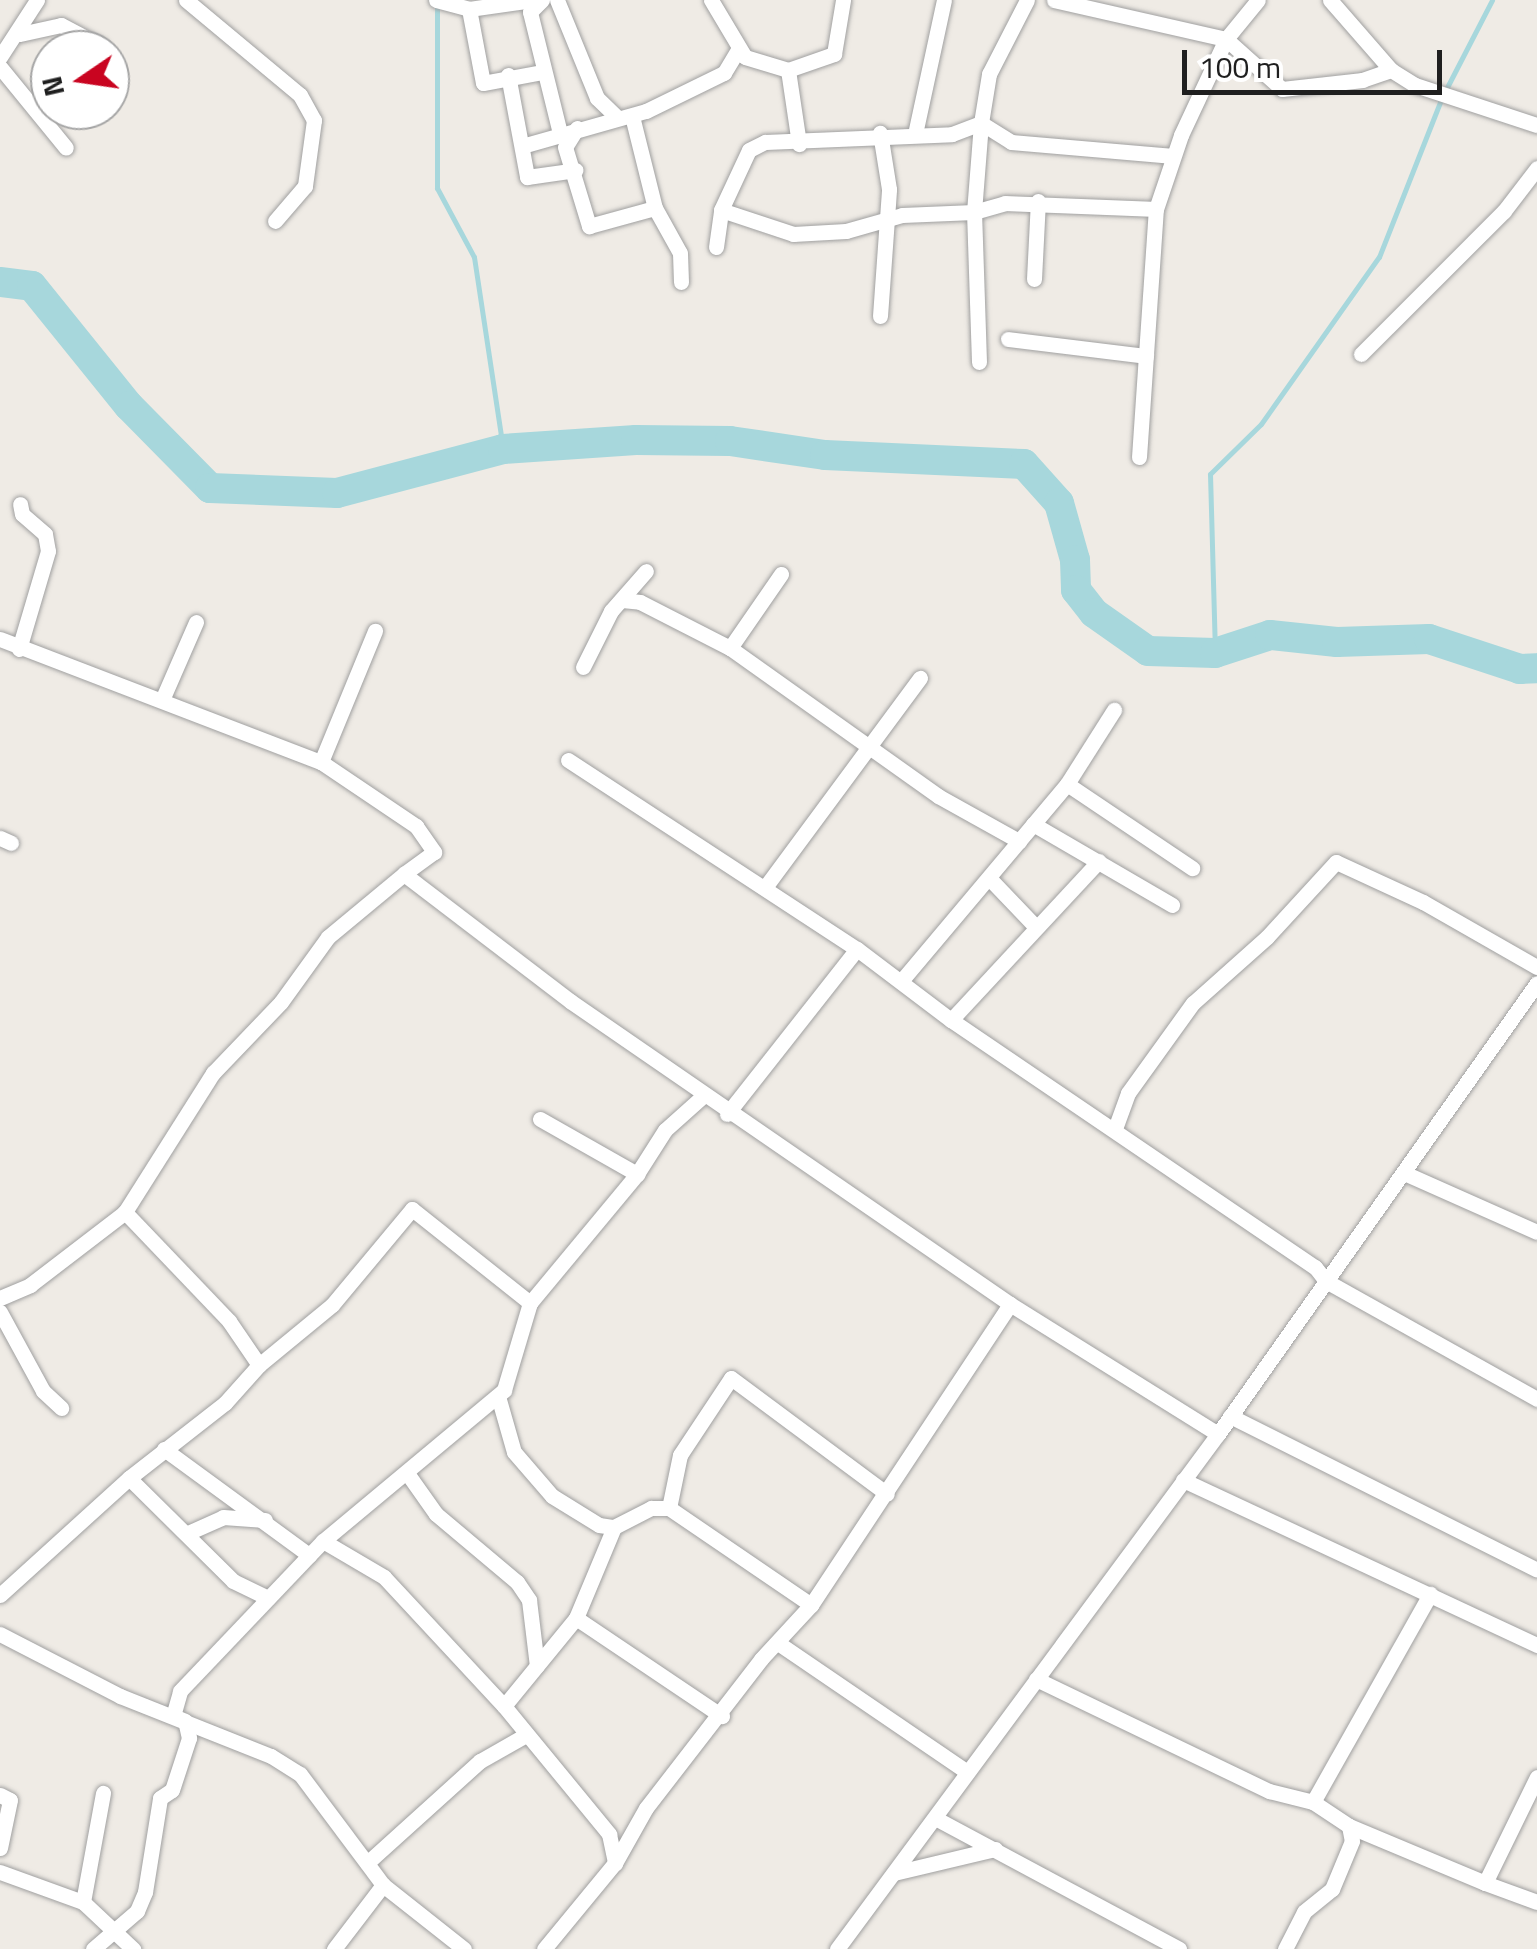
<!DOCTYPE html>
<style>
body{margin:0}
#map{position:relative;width:1537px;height:1949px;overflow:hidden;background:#efebe5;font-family:"Titillium Web",sans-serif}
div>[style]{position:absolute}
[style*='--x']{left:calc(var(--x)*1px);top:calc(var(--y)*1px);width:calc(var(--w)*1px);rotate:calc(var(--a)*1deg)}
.stream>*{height:5px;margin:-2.5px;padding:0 2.5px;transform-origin:2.5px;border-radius:2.5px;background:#a7d7dc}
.river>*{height:30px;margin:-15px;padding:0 15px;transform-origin:15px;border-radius:15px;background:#a7d7dc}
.roads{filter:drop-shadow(0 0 2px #a0a0a0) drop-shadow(0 0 2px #a0a0a0)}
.minor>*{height:15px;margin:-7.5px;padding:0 7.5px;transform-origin:7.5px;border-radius:7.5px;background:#fff}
span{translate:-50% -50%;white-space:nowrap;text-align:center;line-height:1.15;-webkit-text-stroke:8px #fff;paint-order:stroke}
.north{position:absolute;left:30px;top:30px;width:100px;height:100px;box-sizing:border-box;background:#fff;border:2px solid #a5a5a5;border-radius:50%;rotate:257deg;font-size:28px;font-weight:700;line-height:40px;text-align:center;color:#1f1f1f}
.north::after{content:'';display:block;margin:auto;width:35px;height:45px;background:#c90420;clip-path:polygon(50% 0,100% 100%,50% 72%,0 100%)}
.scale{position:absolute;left:1182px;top:50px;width:260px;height:45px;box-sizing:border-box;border:5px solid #1f1f1f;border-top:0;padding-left:12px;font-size:30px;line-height:35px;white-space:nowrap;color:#1f1f1f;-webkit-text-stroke:8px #fff;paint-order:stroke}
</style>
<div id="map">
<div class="stream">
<i style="--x:437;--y:3;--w:185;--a:90"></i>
<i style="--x:437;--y:188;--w:78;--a:61.8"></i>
<i style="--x:474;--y:257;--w:194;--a:81.4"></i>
<i style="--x:1215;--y:653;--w:179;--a:-91.6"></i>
<i style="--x:1210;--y:474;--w:71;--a:-44.4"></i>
<i style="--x:1261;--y:424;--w:204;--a:-54.8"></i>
<i style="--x:1379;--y:257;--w:172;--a:-68.5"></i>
<i style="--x:1442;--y:97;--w:109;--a:-62.7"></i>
</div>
<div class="river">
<i style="--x:0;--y:282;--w:32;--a:7"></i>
<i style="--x:32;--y:286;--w:154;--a:51.1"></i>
<i style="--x:129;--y:406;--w:115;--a:45.4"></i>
<i style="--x:210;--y:488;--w:127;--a:2.3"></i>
<i style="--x:337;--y:493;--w:172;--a:-14.8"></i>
<i style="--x:503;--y:449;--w:133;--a:-3.9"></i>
<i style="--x:636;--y:440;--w:94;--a:0.6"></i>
<i style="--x:730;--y:441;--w:96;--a:8.4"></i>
<i style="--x:825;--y:455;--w:199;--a:2.6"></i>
<i style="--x:1024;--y:464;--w:52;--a:48.1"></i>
<i style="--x:1059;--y:503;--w:59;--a:74.3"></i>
<i style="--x:1075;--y:560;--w:30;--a:88"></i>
<i style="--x:1076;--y:590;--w:29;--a:52"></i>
<i style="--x:1094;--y:613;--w:66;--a:35.1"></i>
<i style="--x:1148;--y:651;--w:67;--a:1.7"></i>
<i style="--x:1215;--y:653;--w:58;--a:-18.1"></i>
<i style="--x:1270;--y:635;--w:67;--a:6"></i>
<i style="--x:1337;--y:642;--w:92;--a:-1.9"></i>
<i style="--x:1429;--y:639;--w:96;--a:18.2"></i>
<i style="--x:1520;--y:669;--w:17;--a:-3"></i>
</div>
<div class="roads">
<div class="minor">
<i style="--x:186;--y:0;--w:148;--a:39.8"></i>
<i style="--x:300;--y:95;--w:29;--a:61"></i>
<i style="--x:314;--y:120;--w:67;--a:97.8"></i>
<i style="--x:305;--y:186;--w:46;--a:130.6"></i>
<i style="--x:436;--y:0;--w:34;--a:15"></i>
<i style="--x:469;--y:9;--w:64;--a:-8.1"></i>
<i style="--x:542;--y:0;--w:17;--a:135"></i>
<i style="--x:530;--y:12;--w:125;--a:76.1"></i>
<i style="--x:557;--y:0;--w:106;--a:67.8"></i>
<i style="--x:597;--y:98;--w:29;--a:44"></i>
<i style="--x:711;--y:0;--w:66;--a:59.2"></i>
<i style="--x:745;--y:57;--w:45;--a:16.8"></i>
<i style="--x:788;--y:70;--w:49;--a:-19.2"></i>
<i style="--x:834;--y:54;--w:55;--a:-80.5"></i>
<i style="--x:1054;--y:0;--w:176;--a:12.8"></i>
<i style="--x:1226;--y:39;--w:75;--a:41.8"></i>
<i style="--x:1282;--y:89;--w:81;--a:-6.4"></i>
<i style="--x:1362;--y:80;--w:31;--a:-19"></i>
<i style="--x:1330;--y:0;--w:93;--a:48.9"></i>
<i style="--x:1391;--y:70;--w:28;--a:32"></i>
<i style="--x:1415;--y:85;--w:128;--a:18.2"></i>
<i style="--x:469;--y:9;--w:75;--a:79.3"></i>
<i style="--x:483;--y:83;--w:61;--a:-10.4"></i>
<i style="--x:20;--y:34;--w:42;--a:-12.4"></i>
<i style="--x:61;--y:25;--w:45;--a:27.7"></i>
<i style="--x:0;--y:57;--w:68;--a:-57"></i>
<i style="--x:0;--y:67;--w:104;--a:50.8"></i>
<i style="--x:788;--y:70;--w:75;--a:81.5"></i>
<i style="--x:508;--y:75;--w:104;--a:79.4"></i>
<i style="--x:527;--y:177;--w:49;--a:-8.1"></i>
<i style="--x:632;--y:116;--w:95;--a:76"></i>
<i style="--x:655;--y:208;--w:51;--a:60.9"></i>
<i style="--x:680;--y:253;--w:29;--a:88"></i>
<i style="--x:577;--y:128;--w:22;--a:122"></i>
<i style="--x:565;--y:147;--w:83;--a:73.1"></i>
<i style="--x:589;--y:226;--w:68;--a:-15.3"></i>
<i style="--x:915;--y:134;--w:137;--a:-77.8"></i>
<i style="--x:522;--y:146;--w:129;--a:-15.8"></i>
<i style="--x:646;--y:111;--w:87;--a:-26"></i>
<i style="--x:724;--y:73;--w:27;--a:-59"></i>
<i style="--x:721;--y:210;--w:76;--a:18.4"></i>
<i style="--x:793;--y:234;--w:53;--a:-3.2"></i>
<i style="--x:846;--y:231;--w:58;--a:-15.9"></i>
<i style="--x:902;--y:215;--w:72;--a:-2.4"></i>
<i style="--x:974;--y:212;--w:32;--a:-16"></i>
<i style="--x:1005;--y:203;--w:151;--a:2.3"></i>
<i style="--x:716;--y:247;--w:37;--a:-82"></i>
<i style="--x:721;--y:210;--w:66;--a:-65"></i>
<i style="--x:749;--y:150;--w:18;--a:-27"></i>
<i style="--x:765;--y:142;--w:187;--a:-2.4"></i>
<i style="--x:952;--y:134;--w:31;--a:-21"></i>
<i style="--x:981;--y:123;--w:36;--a:32"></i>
<i style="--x:1011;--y:142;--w:163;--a:4.9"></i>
<i style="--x:1034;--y:279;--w:78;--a:-87.1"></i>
<i style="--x:880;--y:316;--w:127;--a:-85.9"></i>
<i style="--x:889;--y:189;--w:57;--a:-99.1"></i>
<i style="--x:1008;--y:339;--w:139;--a:7"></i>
<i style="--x:1361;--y:354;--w:202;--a:-45"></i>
<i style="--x:1504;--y:211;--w:54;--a:-52.5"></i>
<i style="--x:979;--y:362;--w:150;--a:-91.9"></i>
<i style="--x:974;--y:212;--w:89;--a:-85.5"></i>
<i style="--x:981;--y:123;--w:50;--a:-80.7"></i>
<i style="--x:989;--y:74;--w:83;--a:-62.8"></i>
<i style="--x:1139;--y:457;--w:249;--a:-86.1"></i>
<i style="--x:1156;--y:209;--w:78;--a:-71.3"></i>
<i style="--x:1181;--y:135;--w:106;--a:-64.9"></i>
<i style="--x:1226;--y:39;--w:50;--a:-50.6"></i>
<i style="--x:622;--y:600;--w:18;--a:6"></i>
<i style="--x:640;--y:602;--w:101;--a:27.1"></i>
<i style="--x:730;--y:648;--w:255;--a:35.4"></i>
<i style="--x:938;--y:796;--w:93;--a:29.1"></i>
<i style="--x:0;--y:639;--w:344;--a:21"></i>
<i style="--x:321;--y:762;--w:115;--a:34"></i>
<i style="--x:416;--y:826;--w:32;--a:55"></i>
<i style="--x:434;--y:852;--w:37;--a:144"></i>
<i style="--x:404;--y:874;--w:209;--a:37.4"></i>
<i style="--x:570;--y:1001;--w:534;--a:34.55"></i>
<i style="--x:1010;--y:1304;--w:245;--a:32"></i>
<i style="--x:730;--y:648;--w:90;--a:-55.4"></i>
<i style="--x:19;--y:649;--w:102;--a:-73.5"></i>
<i style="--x:48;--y:551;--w:17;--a:-100"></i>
<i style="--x:45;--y:534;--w:30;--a:-139"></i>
<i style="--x:22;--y:514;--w:10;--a:-101"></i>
<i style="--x:583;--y:667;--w:63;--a:-63.4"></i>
<i style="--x:611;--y:611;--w:53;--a:-48.8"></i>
<i style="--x:162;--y:700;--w:85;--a:-66.4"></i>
<i style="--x:568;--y:760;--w:345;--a:33.2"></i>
<i style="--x:857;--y:949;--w:118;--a:37.1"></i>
<i style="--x:951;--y:1020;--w:440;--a:34.2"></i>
<i style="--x:1315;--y:1267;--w:18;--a:52"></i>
<i style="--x:1326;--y:1281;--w:242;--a:29.2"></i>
<i style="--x:321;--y:762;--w:142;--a:-67.6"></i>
<i style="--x:1067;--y:784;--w:151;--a:33.9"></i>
<i style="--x:1033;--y:824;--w:161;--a:30.2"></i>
<i style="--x:0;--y:838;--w:12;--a:24"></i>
<i style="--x:990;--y:879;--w:64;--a:46.3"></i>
<i style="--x:766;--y:886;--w:259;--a:-53.5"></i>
<i style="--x:902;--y:980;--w:256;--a:-49.9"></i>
<i style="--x:1067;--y:784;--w:88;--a:-57.6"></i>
<i style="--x:951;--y:1020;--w:217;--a:-47.1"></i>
<i style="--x:727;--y:1114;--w:210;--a:-51.8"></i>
<i style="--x:540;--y:1119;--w:112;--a:29.6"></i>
<i style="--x:637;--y:1174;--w:52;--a:-57.5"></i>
<i style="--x:665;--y:1130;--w:51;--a:-41.8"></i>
<i style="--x:1116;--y:1126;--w:35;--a:-70"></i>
<i style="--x:1128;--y:1093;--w:111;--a:-54.2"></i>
<i style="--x:1193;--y:1003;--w:99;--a:-41.7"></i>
<i style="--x:1267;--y:937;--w:102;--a:-47.4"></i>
<i style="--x:1336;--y:862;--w:96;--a:24.7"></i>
<i style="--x:1423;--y:902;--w:131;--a:29.7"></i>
<i style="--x:1404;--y:1173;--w:145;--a:23.9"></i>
<i style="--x:0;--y:1298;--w:33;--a:-23"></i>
<i style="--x:30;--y:1285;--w:120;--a:-37.5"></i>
<i style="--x:125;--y:1212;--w:165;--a:-57.7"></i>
<i style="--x:213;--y:1073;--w:98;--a:-46.2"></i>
<i style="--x:281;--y:1002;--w:80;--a:-54.1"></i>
<i style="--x:328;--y:937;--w:99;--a:-39.7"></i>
<i style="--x:0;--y:1312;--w:90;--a:61.4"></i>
<i style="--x:43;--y:1391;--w:25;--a:43"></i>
<i style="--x:259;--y:1365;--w:94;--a:-39.4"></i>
<i style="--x:332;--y:1305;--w:125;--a:-50.2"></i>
<i style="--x:412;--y:1209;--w:151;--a:38.5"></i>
<i style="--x:498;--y:1396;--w:58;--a:74.1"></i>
<i style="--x:514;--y:1452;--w:58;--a:49.2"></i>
<i style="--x:552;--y:1496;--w:55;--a:31.7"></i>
<i style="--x:599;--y:1525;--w:15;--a:8"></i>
<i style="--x:1230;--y:1416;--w:343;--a:26.6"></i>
<i style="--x:164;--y:1449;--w:180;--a:36.2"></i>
<i style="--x:407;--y:1473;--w:50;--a:54.7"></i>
<i style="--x:436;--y:1514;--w:106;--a:40"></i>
<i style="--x:517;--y:1582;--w:22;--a:56"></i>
<i style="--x:529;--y:1600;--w:66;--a:83.1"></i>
<i style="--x:129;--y:1478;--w:146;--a:44.7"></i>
<i style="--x:233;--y:1581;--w:39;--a:26"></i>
<i style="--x:1183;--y:1480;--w:391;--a:25"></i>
<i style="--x:669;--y:1508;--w:54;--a:-78.3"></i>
<i style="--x:680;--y:1455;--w:92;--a:-56.5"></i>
<i style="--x:731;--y:1378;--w:194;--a:36.6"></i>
<i style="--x:190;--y:1532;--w:36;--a:-24"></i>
<i style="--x:223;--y:1517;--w:42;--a:4.1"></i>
<i style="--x:323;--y:1541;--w:71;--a:30.5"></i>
<i style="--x:384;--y:1577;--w:176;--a:47.1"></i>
<i style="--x:504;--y:1706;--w:166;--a:50.6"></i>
<i style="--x:609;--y:1834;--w:30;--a:78"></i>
<i style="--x:0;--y:1595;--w:174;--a:-42.2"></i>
<i style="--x:129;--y:1478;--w:122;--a:-38"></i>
<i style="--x:225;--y:1403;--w:51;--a:-48.2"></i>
<i style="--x:259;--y:1365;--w:53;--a:-124.3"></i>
<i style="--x:229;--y:1321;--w:151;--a:-133.7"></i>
<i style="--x:576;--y:1618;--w:176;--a:33.9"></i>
<i style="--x:0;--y:1634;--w:135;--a:27.3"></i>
<i style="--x:120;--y:1696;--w:162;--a:21.7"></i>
<i style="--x:271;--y:1756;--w:34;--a:32"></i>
<i style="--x:300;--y:1774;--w:139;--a:53.2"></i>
<i style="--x:383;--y:1885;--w:103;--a:38.3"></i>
<i style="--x:778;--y:1643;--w:229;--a:34.3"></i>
<i style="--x:1036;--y:1679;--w:259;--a:25.7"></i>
<i style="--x:1269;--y:1791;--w:45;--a:14"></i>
<i style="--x:1313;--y:1802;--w:43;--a:33.7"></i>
<i style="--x:1349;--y:1826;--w:15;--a:79"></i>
<i style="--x:1352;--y:1841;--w:52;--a:112.6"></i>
<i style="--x:1332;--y:1889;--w:36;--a:141"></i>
<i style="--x:1304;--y:1912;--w:42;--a:117.2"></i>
<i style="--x:504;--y:1706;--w:114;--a:-50.7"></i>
<i style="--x:576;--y:1618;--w:99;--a:-67.3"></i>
<i style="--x:614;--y:1527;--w:42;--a:-27.2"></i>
<i style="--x:651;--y:1508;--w:18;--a:0"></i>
<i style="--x:669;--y:1508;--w:172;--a:34.3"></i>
<i style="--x:0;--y:1795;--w:11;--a:27"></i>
<i style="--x:10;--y:1800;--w:49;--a:101.8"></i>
<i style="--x:1313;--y:1802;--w:239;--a:-60.6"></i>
<i style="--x:935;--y:1818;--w:277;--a:28.2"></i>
<i style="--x:1349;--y:1826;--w:147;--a:22.7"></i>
<i style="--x:1485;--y:1883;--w:118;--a:-63.9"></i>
<i style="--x:367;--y:1863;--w:152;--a:-42.1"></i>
<i style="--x:480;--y:1761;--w:51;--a:-29.6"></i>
<i style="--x:0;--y:1872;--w:88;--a:19.9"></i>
<i style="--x:83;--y:1902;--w:69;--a:43.2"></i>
<i style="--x:894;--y:1873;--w:104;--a:-13.4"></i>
<i style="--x:1485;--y:1883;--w:55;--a:20.1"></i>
<i style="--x:83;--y:1902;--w:111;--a:-79.6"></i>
<i style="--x:93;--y:1949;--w:58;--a:-40.8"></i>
<i style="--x:137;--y:1911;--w:21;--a:-67"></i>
<i style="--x:145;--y:1892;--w:95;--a:-80.9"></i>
<i style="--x:160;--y:1798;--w:14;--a:-34"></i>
<i style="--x:172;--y:1790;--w:55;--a:-71.9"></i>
<i style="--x:189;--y:1738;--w:17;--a:-103"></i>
<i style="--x:185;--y:1721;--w:13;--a:-157"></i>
<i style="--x:173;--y:1716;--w:26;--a:-74"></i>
<i style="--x:180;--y:1691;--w:207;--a:-46.4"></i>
<i style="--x:323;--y:1541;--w:236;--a:-39.8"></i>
<i style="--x:504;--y:1390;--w:91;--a:-73.4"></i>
<i style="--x:530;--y:1303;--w:168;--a:-50.3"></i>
<i style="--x:334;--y:1949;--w:81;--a:-52.6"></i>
<i style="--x:544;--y:1949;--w:112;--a:-50.5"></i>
<i style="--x:615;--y:1863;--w:63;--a:-60.6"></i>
<i style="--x:646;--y:1808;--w:188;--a:-52.3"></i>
<i style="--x:761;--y:1659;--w:74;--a:-47.2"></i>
<i style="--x:811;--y:1605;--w:361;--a:-56.5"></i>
<i style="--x:837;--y:1949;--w:641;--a:-53.51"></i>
<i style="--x:1218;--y:1434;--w:552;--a:-54.73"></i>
</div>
</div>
<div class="north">N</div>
<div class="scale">100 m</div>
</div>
